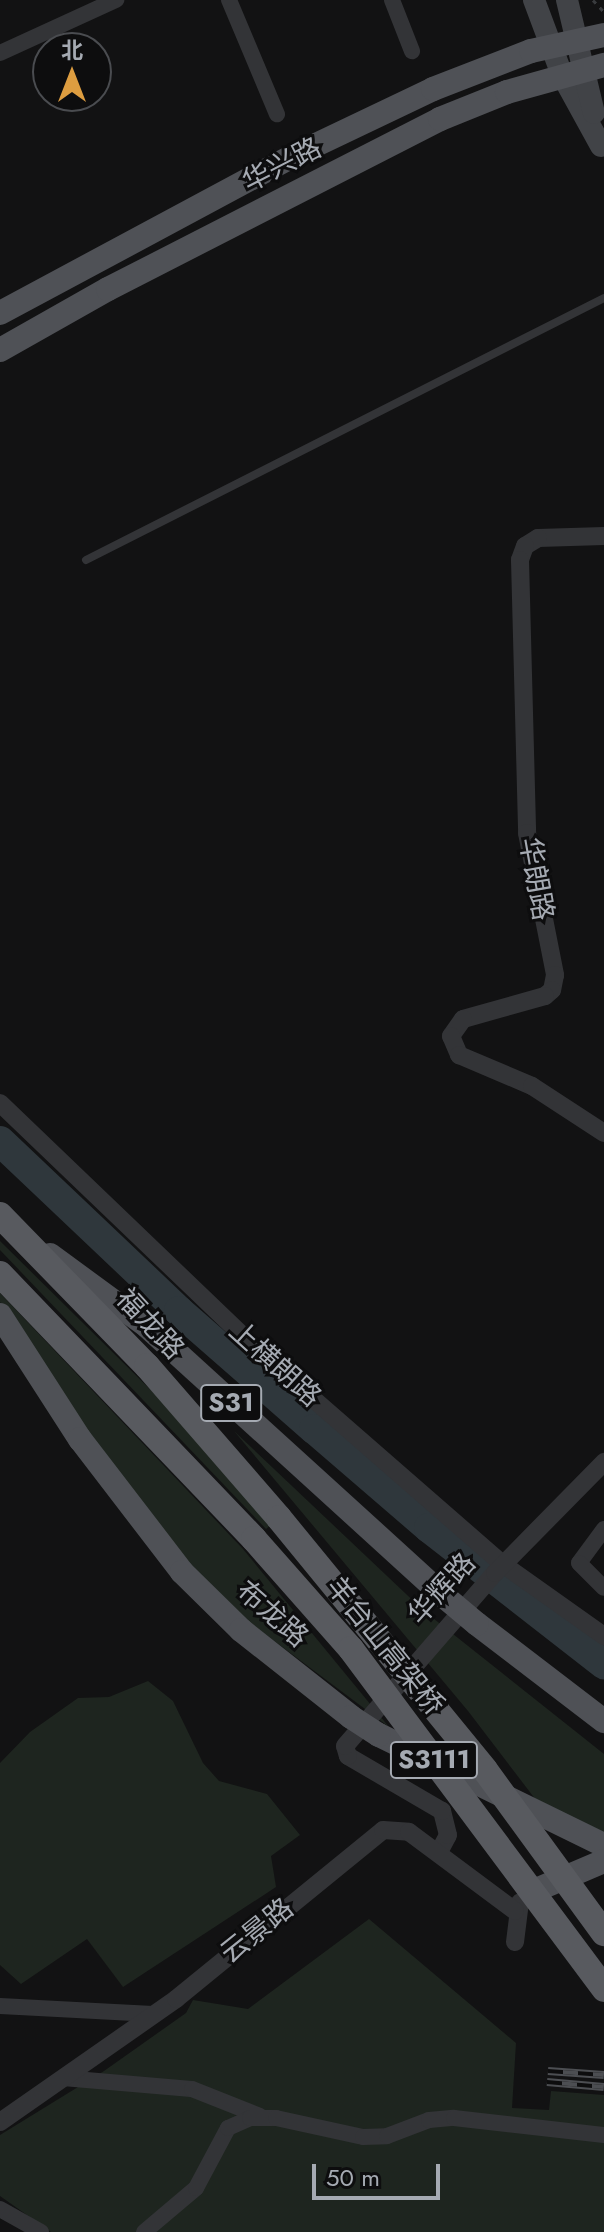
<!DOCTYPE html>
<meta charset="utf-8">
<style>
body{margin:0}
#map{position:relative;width:604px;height:2232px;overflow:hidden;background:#121213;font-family:Jost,"Noto Sans SC",sans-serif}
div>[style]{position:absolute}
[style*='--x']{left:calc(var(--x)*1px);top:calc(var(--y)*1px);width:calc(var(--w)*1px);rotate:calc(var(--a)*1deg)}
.green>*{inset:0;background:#1e251f}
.river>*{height:30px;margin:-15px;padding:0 15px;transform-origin:15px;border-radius:15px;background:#2f373c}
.path>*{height:3px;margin-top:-1.5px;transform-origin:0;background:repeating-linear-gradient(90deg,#393b3e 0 4px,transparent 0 10px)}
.service>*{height:8px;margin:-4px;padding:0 4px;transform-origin:4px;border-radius:4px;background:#333437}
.minor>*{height:16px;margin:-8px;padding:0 8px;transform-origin:8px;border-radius:8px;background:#333437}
.tertiary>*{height:18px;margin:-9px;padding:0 9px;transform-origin:9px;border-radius:9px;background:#333437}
.secondary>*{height:22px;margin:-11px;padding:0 11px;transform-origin:11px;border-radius:11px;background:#414347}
.primary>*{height:24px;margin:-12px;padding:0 12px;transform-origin:12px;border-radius:12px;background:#4f5156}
.trunk>*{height:26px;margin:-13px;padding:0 13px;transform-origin:13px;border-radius:13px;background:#585a5f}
.rail>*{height:8px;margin-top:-4px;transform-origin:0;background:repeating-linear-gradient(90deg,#0d0d0e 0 15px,#4c4e52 0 30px);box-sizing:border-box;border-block:2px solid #4c4e52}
.primary-bridge>*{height:24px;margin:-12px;padding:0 12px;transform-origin:12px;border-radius:12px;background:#4f5156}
.trunk-bridge>*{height:26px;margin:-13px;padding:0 13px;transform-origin:13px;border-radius:13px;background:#585a5f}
span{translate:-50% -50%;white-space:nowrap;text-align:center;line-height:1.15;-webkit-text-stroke:6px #0d0d0e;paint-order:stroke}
.shield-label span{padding:2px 6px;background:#0d0d0e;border:2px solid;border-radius:6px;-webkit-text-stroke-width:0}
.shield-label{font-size:26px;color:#a5aab2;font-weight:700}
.street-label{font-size:28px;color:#a5aab2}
.north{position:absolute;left:32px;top:32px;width:80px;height:80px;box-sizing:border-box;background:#0d0d0e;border:2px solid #4a4c50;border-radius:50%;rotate:0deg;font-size:22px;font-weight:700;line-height:32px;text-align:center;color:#a5aab2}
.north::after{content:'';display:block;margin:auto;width:28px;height:36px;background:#dd9d40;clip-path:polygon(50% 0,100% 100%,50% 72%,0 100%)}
.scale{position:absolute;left:312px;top:2164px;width:128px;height:36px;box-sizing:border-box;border:4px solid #a5aab2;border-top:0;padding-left:10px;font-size:24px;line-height:28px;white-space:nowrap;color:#a5aab2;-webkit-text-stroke:6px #0d0d0e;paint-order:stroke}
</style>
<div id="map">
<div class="green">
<i style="clip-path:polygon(0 1241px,167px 1406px,275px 1522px,266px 1529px,0 1250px)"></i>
<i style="clip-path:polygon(0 1293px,243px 1549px,389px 1727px,249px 1622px,179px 1553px,107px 1465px,0 1302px)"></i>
<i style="clip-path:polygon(234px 1431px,424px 1611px,604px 1754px,604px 1842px,555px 1825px,468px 1711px)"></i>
<i style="clip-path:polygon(148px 1681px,173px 1701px,203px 1763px,219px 1781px,267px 1794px,300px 1835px,271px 1856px,276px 1887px,123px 1987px,87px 1939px,21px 1984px,0 1965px,0 1763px,30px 1732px,78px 1698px,109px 1697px)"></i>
<i style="clip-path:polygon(369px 1919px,516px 2043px,512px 2108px,549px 2110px,551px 2091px,604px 2095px,604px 2232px,51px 2232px,0 2196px,0 2135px,104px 2071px,186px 2013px,193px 2000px,248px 2009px)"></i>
</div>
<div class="river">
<i style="--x:0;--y:1141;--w:247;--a:43.5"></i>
<i style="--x:179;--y:1311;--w:179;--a:41.2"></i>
<i style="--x:314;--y:1429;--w:152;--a:40.7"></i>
<i style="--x:429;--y:1528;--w:222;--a:37.9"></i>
</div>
<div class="path">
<i style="--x:593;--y:0;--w:16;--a:47"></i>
</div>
<div class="service">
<i style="--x:86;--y:560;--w:580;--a:-26.83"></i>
</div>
<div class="minor">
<i style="--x:229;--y:0;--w:124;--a:67.2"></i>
<i style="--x:392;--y:0;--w:55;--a:68.6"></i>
<i style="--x:0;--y:53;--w:128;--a:-24.6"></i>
<i style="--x:604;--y:1529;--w:42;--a:126.3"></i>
<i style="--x:579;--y:1563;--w:35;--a:45"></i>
<i style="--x:0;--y:2006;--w:153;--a:3"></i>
<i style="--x:63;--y:2078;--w:129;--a:4.9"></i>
<i style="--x:192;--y:2089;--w:73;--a:21.7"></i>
<i style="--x:0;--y:2209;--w:47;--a:29.3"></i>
<i style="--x:144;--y:2232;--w:68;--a:-40.2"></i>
<i style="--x:196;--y:2188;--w:68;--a:-61.9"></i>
<i style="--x:228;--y:2128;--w:24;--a:-24"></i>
<i style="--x:250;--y:2118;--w:26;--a:0"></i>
<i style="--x:276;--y:2118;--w:89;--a:12.3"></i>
<i style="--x:363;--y:2137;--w:24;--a:-2"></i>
<i style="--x:387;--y:2136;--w:45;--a:-20.9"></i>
<i style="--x:429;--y:2120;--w:25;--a:-5"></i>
<i style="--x:454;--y:2118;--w:151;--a:6.5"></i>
</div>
<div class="tertiary">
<i style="--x:604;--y:536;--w:66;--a:178.3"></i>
<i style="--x:538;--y:538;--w:15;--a:148"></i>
<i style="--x:525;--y:546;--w:15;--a:110"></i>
<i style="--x:520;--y:560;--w:273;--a:88.5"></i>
<i style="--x:527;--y:833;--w:145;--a:78.8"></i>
<i style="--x:555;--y:975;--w:15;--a:101"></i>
<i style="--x:552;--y:990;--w:9;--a:139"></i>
<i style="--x:545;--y:996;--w:85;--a:164.3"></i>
<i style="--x:463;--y:1019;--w:21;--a:125"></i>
<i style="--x:451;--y:1036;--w:21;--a:67"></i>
<i style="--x:459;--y:1055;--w:79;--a:23"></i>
<i style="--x:532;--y:1086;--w:86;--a:33.1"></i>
<i style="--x:0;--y:1103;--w:366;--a:43.8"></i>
<i style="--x:264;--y:1356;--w:318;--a:41.1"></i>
<i style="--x:504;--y:1565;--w:123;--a:35.4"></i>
<i style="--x:439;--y:1852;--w:19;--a:-62"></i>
<i style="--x:448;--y:1835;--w:25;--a:-104"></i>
<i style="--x:442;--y:1811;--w:109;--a:-149.7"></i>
<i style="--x:348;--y:1756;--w:10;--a:-107"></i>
<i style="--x:345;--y:1746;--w:229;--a:-49.1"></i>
<i style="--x:495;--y:1573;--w:156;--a:-45.5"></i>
<i style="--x:515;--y:1942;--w:40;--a:-82.9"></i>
<i style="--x:0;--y:2122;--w:215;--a:-34.9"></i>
<i style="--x:176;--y:1999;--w:267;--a:-39.2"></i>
<i style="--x:383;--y:1830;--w:26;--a:4"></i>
<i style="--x:409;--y:1832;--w:132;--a:36.7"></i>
</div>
<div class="secondary">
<i style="--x:534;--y:0;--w:80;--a:69.5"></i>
<i style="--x:562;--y:75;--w:81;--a:61.2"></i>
<i style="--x:567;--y:0;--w:116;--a:76.6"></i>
</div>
<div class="primary">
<i style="--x:0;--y:313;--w:337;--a:-28.2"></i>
<i style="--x:297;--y:154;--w:151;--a:-25.5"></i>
<i style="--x:433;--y:89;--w:105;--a:-21.2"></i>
<i style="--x:531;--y:51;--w:75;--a:-12.4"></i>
<i style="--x:0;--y:350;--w:124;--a:-29.5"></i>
<i style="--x:108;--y:289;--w:373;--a:-27.1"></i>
<i style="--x:440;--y:119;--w:72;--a:-21.9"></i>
<i style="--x:507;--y:92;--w:101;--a:-15.6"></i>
<i style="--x:50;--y:1255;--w:120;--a:36.2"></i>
<i style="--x:147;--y:1326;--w:396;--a:42.3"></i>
<i style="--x:0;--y:1315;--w:148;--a:57.2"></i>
<i style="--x:80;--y:1439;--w:168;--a:52.5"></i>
<i style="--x:182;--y:1572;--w:83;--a:44.5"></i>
<i style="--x:241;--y:1630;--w:140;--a:38.3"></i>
<i style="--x:477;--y:1624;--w:160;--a:37.4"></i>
<i style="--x:379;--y:1735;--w:250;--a:26.1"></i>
<i style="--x:536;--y:1890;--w:74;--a:-23.1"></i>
</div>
<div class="trunk">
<i style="--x:0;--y:1215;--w:211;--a:45.8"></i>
<i style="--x:147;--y:1366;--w:201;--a:49"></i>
<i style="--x:0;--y:1274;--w:367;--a:46.2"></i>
</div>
<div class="rail">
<i style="--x:548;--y:2071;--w:56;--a:4.1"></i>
<i style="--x:547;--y:2082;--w:57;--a:5"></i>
</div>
<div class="primary-bridge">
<i style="--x:440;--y:1593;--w:48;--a:40"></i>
<i style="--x:351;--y:1717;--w:33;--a:33"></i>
</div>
<div class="trunk-bridge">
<i style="--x:279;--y:1518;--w:325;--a:50.7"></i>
<i style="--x:485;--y:1770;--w:202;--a:53.9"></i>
<i style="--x:254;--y:1539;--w:147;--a:48.6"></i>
<i style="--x:351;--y:1649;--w:424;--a:53.3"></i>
</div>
<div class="shield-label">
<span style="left:231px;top:1403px">S31</span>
<span style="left:434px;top:1760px">S3111</span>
</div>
<div class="street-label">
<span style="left:282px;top:165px;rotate:-27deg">华兴路</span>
<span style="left:536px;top:879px;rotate:80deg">华朗路</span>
<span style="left:150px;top:1324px;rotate:47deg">福龙路</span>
<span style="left:275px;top:1364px;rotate:42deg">上横朗路</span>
<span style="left:442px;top:1589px;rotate:-48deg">华辉路</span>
<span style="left:272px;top:1614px;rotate:41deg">布龙路</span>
<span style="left:385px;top:1646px;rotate:51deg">羊台山高架桥</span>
<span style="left:257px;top:1931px;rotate:-39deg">云景路</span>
</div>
<div class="north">北</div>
<div class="scale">50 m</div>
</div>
